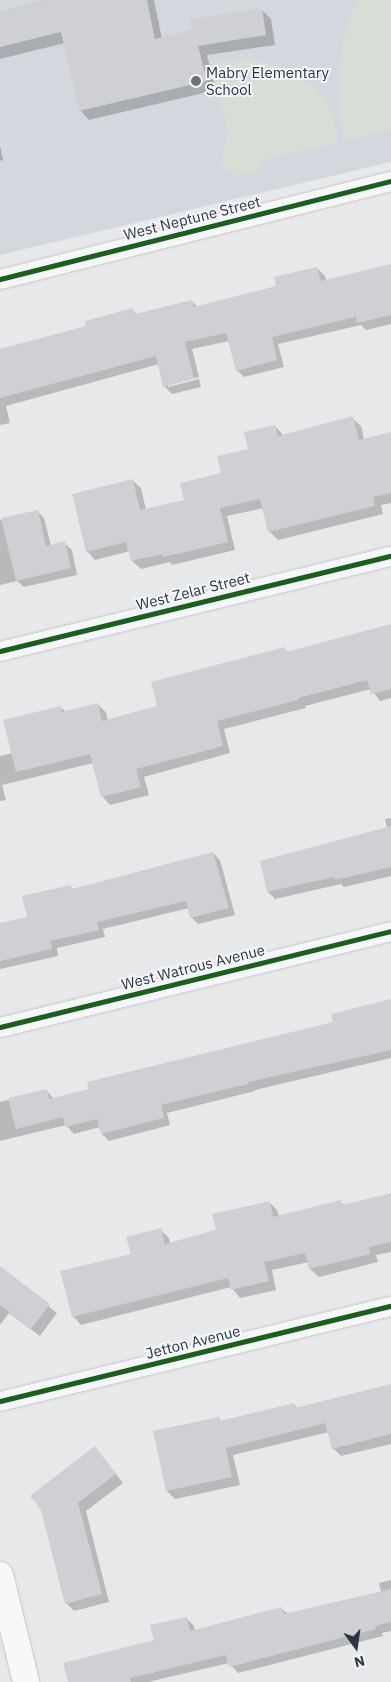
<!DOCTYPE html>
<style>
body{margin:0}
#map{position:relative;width:391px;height:1682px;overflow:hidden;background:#e6e8ea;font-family:"IBM Plex Sans",sans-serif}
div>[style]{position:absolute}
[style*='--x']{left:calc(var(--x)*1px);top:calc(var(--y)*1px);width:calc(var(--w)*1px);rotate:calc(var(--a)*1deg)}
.built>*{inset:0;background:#d4d7dd}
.green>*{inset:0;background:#d6ded6}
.shadow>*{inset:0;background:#0003}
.building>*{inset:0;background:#ced0d3}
.roads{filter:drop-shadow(0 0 1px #c4c6c8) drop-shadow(0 0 1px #c4c6c8)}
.street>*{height:19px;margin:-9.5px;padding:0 9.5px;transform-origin:9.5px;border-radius:9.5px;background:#f5f6f7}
.secondary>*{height:26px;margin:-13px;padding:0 13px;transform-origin:13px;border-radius:13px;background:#f8f8f8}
.cycleway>*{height:5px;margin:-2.5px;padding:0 2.5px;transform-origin:2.5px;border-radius:2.5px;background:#1b5e20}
.dots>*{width:14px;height:14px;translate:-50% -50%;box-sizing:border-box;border:2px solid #f4f6f9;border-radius:50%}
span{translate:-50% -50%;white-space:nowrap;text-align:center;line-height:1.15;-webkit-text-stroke:4px #f4f6f9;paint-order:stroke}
.poi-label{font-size:15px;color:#2b3445}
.left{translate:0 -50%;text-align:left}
.street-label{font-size:15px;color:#2b3445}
.north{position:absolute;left:331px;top:1622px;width:50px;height:50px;-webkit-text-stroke:4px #f4f6f9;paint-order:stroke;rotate:166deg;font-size:14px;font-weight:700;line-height:20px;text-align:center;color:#2b3445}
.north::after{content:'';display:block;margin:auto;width:18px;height:22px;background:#2b3445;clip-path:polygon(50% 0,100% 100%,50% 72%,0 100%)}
</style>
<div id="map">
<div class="built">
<i style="clip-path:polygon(0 0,391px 0,391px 162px,0 255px)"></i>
</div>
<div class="green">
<i style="clip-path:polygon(358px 0,391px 0,391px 130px,345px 140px,340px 123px,339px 98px,341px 52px,346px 30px)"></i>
<i style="clip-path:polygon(251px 59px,281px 66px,316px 88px,332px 113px,338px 143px,268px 158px,256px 171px,235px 176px,224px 167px,222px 151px,229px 134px,211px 63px)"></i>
</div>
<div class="shadow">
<i style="clip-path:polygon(48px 0,154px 0,162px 39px,261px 9px,271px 19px,275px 45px,207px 55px,216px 90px,89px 120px,80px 110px,65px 43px,0 59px,0 12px)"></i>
<i style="clip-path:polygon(0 146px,3px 160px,0 161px)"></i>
<i style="clip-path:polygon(391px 265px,391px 324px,366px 330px,361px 325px,278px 344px,284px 367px,244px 377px,237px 370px,229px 341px,192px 349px,199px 377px,168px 385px,168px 387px,199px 379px,201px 387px,172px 394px,164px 386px,159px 364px,6px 406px,10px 423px,0 425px,0 349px,88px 327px,133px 310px,138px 315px,191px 301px,198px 307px,277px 287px,317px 268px,325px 276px,326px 281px)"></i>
<i style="clip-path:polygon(352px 418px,361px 426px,364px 440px,391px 433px,391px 503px,381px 505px,383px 514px,278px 540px,269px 531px,264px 508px,227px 516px,235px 550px,172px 565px,170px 562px,141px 569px,132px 561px,130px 551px,95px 560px,87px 551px,132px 480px,141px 488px,146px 510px,185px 501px,222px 474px,275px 426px,283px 435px)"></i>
<i style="clip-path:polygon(37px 511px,44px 518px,51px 546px,64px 543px,72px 550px,77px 575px,24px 587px,17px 581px,0 585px,0 520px)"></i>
<i style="clip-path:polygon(391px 626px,391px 698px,380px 701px,371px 689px,305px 706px,306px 708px,224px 729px,230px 753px,144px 777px,149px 795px,110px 805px,102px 796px,93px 763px,2px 785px,6px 800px,0 801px,0 756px,13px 753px,60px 707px,66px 712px,97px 704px,106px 712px,108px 721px,159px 707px,285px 649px,288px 652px)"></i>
<i style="clip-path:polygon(391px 818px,391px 876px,344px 887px,341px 884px,275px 899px,268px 892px,387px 829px,385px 819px)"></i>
<i style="clip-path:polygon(213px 853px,220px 860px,235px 915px,198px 924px,191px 917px,189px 908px,103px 929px,105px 937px,57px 948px,58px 956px,0 969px,0 924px,28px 918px,70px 887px,74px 890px)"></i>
<i style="clip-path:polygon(391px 1000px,391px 1058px,255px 1090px,255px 1091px,167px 1113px,170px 1125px,109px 1141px,102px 1134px,100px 1127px,74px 1134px,66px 1125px,0 1141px,0 1102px,46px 1090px,54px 1099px,335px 1023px)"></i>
<i style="clip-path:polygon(391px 1195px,391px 1252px,376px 1255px,378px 1262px,319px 1277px,310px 1269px,309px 1262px,272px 1270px,276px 1290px,240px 1298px,231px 1287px,81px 1325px,73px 1316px,132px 1255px,160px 1229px,169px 1238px,170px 1244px,218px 1231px,269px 1202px,277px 1210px,279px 1217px,340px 1201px,345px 1206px)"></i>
<i style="clip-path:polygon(0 1268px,57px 1313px,40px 1336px,9px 1313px,0 1325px)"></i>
<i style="clip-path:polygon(391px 1385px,391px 1444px,341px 1456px,333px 1448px,329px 1432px,233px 1455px,240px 1485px,175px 1499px,167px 1491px,219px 1418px,222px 1422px,294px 1404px,298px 1409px)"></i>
<i style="clip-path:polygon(95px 1448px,123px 1483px,86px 1511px,109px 1602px,74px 1611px,66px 1603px,42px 1509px)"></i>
<i style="clip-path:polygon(391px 1580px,391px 1631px,382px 1633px,383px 1636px,238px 1673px,229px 1663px,148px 1682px,69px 1682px,155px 1641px,186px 1618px,194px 1626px,195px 1631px,281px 1608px,288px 1614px,381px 1592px,379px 1583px)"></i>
</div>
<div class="building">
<i style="clip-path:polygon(43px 0,147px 0,155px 39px,192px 30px,190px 19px,262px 8px,266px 35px,198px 46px,207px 81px,79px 111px,61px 32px,0 47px,0 11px)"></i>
<i style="clip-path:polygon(391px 264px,391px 315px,357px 323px,356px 317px,272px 337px,277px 360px,236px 371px,226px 333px,185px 342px,194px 379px,163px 387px,156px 356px,0 398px,0 349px,86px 326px,85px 321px,133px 308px,135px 314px,192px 300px,194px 307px,276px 286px,274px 277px,317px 267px,321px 281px)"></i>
<i style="clip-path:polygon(353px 416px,359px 440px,391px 432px,391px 493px,373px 497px,375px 506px,268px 532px,260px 499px,220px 508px,228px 542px,163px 557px,162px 554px,131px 561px,126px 542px,86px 552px,72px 494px,133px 479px,140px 510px,184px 500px,180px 483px,221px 473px,217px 456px,248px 449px,244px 432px,275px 425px,278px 436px)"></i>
<i style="clip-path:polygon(38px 510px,46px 546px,65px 541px,71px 568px,16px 581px,1px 518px)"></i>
<i style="clip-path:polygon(391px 624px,391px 689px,371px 694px,367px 680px,298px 698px,298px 700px,217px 721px,223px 746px,136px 769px,141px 787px,101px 797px,90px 754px,16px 772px,3px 720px,61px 706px,62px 712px,98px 703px,102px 721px,157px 706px,151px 682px,285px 647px,286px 652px)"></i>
<i style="clip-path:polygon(391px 826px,391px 867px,335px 880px,334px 877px,267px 892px,260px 861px)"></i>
<i style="clip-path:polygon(213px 852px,229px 908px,190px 918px,186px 901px,97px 922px,99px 930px,50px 941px,52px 949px,0 961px,0 923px,27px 917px,22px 896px,71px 885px,72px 889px)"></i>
<i style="clip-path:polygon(391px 999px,391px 1050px,248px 1082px,248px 1084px,161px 1105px,164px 1118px,101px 1134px,97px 1119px,65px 1127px,63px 1117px,16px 1129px,8px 1098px,47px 1089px,49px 1099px,89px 1089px,87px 1082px,333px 1022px,331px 1014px)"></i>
<i style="clip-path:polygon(391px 1193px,391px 1242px,369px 1247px,370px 1254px,309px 1269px,305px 1253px,264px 1262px,269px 1281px,231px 1290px,228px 1278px,72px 1317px,60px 1271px,131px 1254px,126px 1237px,161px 1228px,165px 1244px,216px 1230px,212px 1214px,270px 1201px,273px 1217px,341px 1200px,342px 1205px)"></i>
<i style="clip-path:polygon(0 1266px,50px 1304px,31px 1329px,0 1305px)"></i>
<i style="clip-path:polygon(391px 1384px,391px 1434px,332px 1449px,325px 1423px,226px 1448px,232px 1477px,166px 1491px,153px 1431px,219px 1417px,220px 1421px,294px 1403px,295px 1408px)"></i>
<i style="clip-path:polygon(95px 1446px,116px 1474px,78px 1503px,102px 1594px,65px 1604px,41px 1510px,30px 1496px)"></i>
<i style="clip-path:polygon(391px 1589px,391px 1622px,375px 1626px,376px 1629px,229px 1667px,226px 1655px,130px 1678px,131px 1682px,68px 1682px,63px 1663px,154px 1640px,150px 1625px,187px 1617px,190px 1631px,282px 1607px,284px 1614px)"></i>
</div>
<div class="roads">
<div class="street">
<i style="--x:0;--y:279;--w:403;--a:-14.1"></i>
<i style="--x:0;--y:651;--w:402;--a:-13.7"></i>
<i style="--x:0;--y:1027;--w:403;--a:-13.8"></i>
<i style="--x:0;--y:1401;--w:402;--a:-13.7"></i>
</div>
<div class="secondary">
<i style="--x:0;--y:1575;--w:110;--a:76.3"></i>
</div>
</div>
<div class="cycleway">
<i style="--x:0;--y:279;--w:403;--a:-14.1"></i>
<i style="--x:0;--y:651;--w:402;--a:-13.7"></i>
<i style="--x:0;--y:1027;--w:403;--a:-13.8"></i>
<i style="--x:0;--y:1401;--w:402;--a:-13.7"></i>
</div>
<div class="dots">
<i style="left:196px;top:81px;background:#6c737f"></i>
</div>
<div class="poi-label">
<span class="left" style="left:206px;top:81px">Mabry Elementary<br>School</span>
</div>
<div class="street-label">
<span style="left:192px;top:218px;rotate:-14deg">West Neptune Street</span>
<span style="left:193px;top:591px;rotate:-14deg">West Zelar Street</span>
<span style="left:193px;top:967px;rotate:-14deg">West Watrous Avenue</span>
<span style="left:193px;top:1342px;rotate:-14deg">Jetton Avenue</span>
</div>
<div class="north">N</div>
</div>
